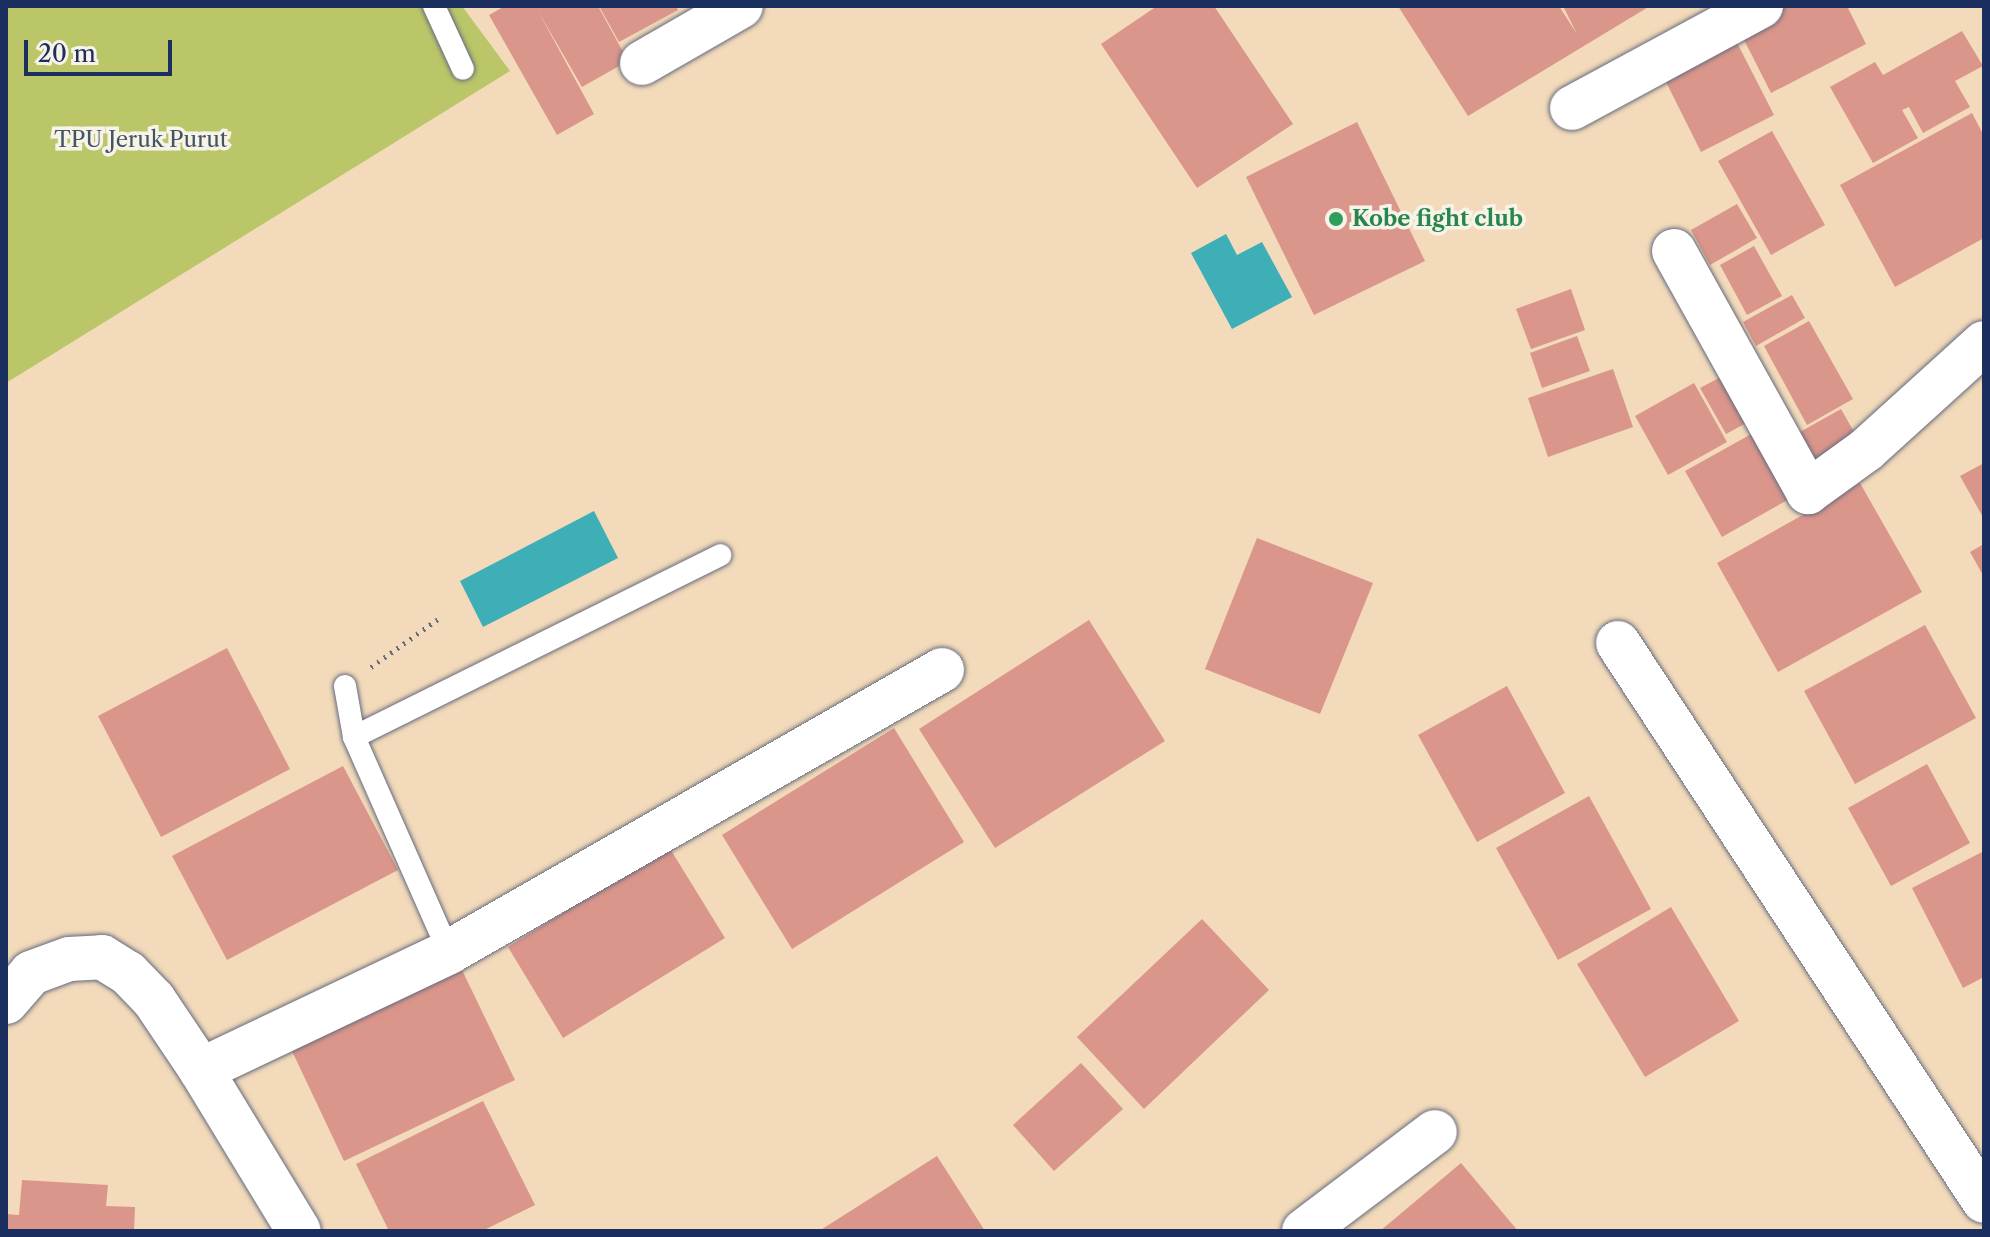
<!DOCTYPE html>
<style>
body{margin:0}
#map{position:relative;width:1990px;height:1237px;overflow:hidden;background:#f2daba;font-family:"Libre Caslon Text",serif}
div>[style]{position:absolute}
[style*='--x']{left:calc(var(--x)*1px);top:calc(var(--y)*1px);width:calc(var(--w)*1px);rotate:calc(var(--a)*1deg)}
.green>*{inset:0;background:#bac668}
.water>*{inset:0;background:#3eafb7}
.building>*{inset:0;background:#db968b}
.path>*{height:5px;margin-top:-2.5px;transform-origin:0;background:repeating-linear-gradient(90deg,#666b7e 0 2px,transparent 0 8px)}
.roads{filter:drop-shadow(0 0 2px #666b7e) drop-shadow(0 0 2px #666b7e)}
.lane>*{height:22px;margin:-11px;padding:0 11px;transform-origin:11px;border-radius:11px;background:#fff}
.street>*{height:44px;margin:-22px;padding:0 22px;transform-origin:22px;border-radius:22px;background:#fff}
.dots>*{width:22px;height:22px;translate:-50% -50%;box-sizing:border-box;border:4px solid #f7f3e8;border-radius:50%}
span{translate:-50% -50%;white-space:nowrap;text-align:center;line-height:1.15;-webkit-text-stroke:7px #f7f3e8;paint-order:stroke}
.park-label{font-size:22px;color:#435560}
.leisure-label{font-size:22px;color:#27864d;font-weight:700}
.left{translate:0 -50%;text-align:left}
.frame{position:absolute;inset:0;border:8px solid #1b2f5e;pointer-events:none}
.scale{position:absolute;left:24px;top:40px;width:148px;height:36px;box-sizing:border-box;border:4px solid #1b2f5e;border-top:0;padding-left:10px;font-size:24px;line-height:28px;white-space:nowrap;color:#1b2f5e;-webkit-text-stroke:6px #f7f3e8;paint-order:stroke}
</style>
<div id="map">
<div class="green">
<i style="clip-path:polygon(6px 6px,462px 6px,510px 71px,6px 383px)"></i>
</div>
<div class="water">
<i style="clip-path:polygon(1226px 234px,1237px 255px,1262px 242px,1292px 297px,1232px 329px,1191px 253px)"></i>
<i style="clip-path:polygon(594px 511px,618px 558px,483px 627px,460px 581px)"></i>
</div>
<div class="building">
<i style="clip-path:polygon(505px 6px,598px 6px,628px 61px,582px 87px,538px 11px,594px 114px,557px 135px,489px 15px)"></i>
<i style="clip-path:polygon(599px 6px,676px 6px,678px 10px,619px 42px)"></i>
<i style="clip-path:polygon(1157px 6px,1214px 6px,1293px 124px,1197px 188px,1101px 44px)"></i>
<i style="clip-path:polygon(1398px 6px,1559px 6px,1577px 34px,1563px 6px,1650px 6px,1468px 116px)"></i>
<i style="clip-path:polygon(1772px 6px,1847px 6px,1866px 44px,1771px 93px,1736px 24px)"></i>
<i style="clip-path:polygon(1729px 27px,1774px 115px,1701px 152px,1657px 64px)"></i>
<i style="clip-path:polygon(1962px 31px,1983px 66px,1955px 81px,1970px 107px,1923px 133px,1909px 107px,1902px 110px,1918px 138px,1873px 163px,1830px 87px,1875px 62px,1883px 75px)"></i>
<i style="clip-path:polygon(1972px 113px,1984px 136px,1984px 238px,1895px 287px,1840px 185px)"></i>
<i style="clip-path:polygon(1357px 122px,1425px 261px,1314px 315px,1246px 177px)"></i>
<i style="clip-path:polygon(1772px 131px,1825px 225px,1771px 255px,1718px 161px)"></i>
<i style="clip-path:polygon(1737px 204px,1757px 238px,1710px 265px,1691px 230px)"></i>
<i style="clip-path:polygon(1754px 246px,1782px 296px,1747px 315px,1720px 265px)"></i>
<i style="clip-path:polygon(1571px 289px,1585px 330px,1531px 349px,1516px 309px)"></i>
<i style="clip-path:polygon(1792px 295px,1805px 318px,1756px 346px,1743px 322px)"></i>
<i style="clip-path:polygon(1809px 321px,1853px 399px,1807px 425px,1764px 346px)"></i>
<i style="clip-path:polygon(1577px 336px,1590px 371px,1542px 388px,1530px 353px)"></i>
<i style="clip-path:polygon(1613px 369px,1633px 427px,1548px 457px,1528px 398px)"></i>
<i style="clip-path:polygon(1734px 370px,1759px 416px,1726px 434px,1700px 388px)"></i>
<i style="clip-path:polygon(1694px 383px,1727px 442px,1668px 475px,1635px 416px)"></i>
<i style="clip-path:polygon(1841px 409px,1862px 446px,1804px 477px,1784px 441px)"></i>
<i style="clip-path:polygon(1755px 432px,1791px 498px,1722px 537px,1685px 471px)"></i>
<i style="clip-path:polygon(1984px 463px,1984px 519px,1960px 476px)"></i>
<i style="clip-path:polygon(1860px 483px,1922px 592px,1778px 672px,1717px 563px)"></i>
<i style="clip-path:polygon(1257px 538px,1373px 583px,1320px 714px,1205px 669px)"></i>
<i style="clip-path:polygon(1984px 544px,1984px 577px,1970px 552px)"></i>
<i style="clip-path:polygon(1089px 620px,1165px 741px,995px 848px,919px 729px)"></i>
<i style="clip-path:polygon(1925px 625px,1976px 718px,1855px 784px,1804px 691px)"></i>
<i style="clip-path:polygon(227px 648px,290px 769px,161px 837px,98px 716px)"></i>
<i style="clip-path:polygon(1507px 686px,1565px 793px,1477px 842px,1418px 735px)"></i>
<i style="clip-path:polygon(894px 728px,964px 842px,792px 949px,722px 835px)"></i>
<i style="clip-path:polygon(1927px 764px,1970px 843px,1891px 886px,1848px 808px)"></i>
<i style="clip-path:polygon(343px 766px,398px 870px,227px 960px,172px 856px)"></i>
<i style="clip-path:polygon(1589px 796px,1651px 909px,1558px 960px,1496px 848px)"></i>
<i style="clip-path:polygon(669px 847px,725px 938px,563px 1038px,508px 947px)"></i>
<i style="clip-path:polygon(1984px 851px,1984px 977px,1963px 988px,1912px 888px)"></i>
<i style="clip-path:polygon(1671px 907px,1739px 1021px,1645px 1077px,1577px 964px)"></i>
<i style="clip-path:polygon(1202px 919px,1269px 990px,1144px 1109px,1077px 1037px)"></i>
<i style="clip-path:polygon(462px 970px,515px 1080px,344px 1161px,292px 1051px)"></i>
<i style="clip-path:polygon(1081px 1063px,1123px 1109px,1054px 1171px,1013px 1125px)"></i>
<i style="clip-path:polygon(483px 1101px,535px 1205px,482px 1231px,389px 1231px,356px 1164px)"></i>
<i style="clip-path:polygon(937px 1156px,985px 1231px,819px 1231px)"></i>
<i style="clip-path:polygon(1461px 1163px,1518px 1231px,1380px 1231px)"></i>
<i style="clip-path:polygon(22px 1180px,108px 1185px,106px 1206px,135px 1207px,134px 1231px,6px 1231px,6px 1214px,19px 1215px)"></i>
</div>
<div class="path">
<i style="--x:371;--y:667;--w:82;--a:-35.6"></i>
</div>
<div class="roads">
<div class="lane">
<i style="--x:434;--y:6;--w:69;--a:65.3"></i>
<i style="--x:345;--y:686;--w:52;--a:80"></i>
<i style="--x:354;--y:737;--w:235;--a:66.2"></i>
<i style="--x:354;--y:737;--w:409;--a:-26.4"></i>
</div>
<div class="street">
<i style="--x:642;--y:63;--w:114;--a:-29.9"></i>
<i style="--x:1572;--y:108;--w:215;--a:-28.4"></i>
<i style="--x:1674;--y:251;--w:276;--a:60.9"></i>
<i style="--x:1808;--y:492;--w:72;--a:-35.9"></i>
<i style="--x:1866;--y:450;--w:159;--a:-42.2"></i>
<i style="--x:1618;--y:643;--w:667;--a:56.74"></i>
<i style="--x:6;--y:1002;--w:38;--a:-49"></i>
<i style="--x:31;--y:973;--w:40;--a:-20.2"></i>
<i style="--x:69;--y:959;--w:33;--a:-3"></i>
<i style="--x:102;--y:957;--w:31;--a:32"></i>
<i style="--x:128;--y:973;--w:37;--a:46"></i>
<i style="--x:154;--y:1000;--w:84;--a:56.1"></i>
<i style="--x:201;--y:1070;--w:188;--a:58.7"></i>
<i style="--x:201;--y:1070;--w:275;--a:-25.4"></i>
<i style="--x:449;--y:952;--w:568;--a:-29.77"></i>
<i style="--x:1304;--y:1231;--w:164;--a:-37.1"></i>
</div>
</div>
<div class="dots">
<i style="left:1336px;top:219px;background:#2e9e5b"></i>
</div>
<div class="park-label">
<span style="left:141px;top:140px">TPU Jeruk Purut</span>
</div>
<div class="leisure-label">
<span class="left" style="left:1352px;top:219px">Kobe fight club</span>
</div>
<div class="frame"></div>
<div class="scale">20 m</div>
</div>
